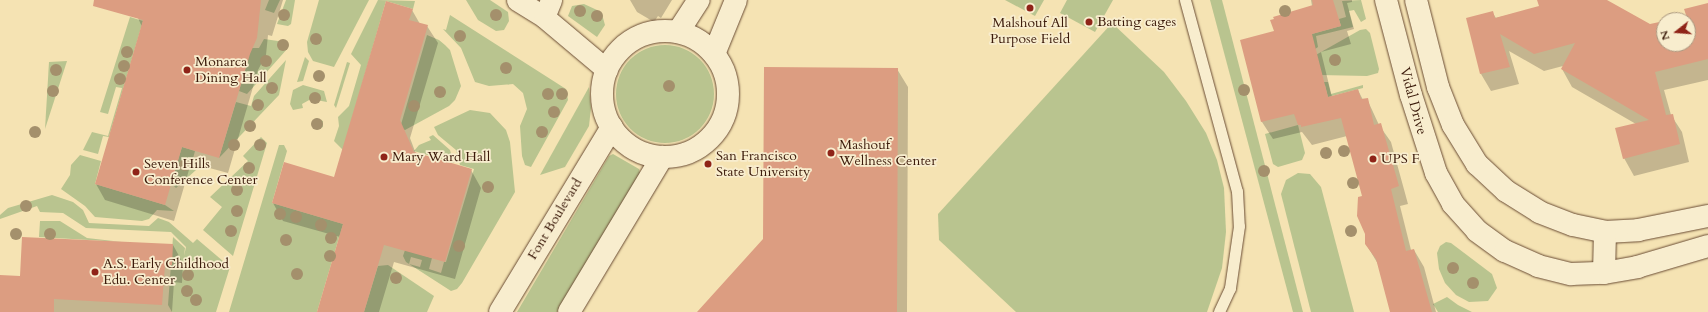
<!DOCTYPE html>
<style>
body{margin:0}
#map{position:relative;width:1708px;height:312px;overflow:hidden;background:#f5e3b3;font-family:Cardo,serif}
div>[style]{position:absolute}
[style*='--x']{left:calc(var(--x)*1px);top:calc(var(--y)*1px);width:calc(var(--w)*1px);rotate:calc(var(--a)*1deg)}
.green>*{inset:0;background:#b9c48f}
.round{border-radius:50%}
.shadow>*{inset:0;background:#0003}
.building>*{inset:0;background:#dc9d81}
.roads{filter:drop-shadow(0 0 1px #6a4c34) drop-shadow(0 0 1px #6a4c34)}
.service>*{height:11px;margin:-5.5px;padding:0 5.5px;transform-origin:5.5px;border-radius:5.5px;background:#f8edce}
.minor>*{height:21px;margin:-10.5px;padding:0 10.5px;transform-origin:10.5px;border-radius:10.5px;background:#f8edce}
.tertiary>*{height:22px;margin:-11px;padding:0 11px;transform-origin:11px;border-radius:11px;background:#f8edce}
.tertiary>.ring{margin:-11px;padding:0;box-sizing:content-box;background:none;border:22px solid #f8edce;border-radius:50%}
.trees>*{width:12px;height:12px;margin:-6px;border-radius:50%;background:#a4906c}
.dots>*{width:11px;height:11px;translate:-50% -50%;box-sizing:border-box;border:2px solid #f8edce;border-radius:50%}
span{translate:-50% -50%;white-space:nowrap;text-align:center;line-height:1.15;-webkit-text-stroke:3.5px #f8edce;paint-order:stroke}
.poi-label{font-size:14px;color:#3b1a0a}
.left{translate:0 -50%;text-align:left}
.street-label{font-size:14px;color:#3b1a0a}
.north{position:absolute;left:1656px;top:12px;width:40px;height:40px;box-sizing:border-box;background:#f8edce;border:1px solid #ac9980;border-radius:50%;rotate:253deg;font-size:11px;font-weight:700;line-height:16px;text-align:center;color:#3b1a0a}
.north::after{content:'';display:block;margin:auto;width:14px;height:18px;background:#8f2418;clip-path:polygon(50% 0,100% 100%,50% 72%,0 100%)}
</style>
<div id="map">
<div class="green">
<i style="clip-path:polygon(269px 0,280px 0,274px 13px,265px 10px)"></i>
<i style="clip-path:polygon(286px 0,295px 0,291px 24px,288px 26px,277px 24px)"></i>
<i style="clip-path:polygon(319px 0,369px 0,334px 67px,313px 61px,308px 52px,307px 42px)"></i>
<i style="clip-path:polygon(378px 0,415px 1px,413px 9px,386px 1px,343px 150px,334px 141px,339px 126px,338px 117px,349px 106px,361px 65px,351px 54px)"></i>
<i style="clip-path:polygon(466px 0,490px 0,508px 12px,509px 21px,504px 30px,496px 31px,478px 20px)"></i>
<i style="clip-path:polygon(1005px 0,1044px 0,1035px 16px)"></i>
<i style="clip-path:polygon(1067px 0,1113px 0,1095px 32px,1060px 13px)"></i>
<i style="clip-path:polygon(1210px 0,1222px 0,1303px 312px,1293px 312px)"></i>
<i style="clip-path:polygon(1361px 0,1366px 19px,1361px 22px,1354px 10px,1349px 11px,1353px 27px,1316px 36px,1318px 47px,1308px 54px,1312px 34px,1341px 26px,1339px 19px,1346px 17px,1342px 1px)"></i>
<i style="clip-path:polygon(584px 4px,597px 10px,603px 18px,605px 25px,597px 37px,568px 16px,572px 6px)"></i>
<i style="clip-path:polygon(450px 15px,566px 89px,568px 100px,531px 167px,525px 165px,522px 156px,520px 126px,527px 109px,523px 93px,513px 84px,489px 86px,475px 82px,461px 48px,443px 29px,446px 30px)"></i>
<i style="clip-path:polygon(130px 17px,143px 21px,109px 137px,103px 136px,98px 154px,83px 150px,92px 132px,108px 136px,122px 88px,116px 87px,108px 114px,100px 112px)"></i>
<i style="clip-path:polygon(1112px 23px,1164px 72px,1186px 101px,1206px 133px,1217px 160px,1224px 188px,1226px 232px,1222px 268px,1207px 312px,1016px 312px,939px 240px,938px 214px)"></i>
<i style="clip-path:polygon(1366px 29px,1370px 33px,1379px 69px,1378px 73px,1367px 76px,1320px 75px,1314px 56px,1360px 30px)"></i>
<i style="clip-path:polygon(427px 35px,439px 40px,445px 45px,442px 47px,445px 45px,450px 50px,461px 86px,455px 100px,449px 106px,405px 130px,400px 128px)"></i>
<i style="clip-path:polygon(264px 39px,285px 42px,288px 48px,247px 94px,239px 91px,251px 48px,259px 48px)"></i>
<i class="round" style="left:616px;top:45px;width:98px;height:98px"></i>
<i style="clip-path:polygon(305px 57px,309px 61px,303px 81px,297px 82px)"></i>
<i style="clip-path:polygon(286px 60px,279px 95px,219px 158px,236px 102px,251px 106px,254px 96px)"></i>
<i style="clip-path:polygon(67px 61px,45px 129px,49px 62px)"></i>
<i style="clip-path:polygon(347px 62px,350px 63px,336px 108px,334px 105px)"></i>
<i style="clip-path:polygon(1315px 82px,1328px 82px,1331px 94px,1363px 85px,1363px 88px,1328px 97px,1325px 85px,1289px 94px)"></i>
<i style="clip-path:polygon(303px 85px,324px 91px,327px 102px,311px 99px,302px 104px,303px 108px,293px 110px,290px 104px,293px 90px)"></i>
<i style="clip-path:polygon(589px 87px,591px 108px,589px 126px,565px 167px,540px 175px)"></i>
<i style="clip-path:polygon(evenodd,470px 110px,490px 113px,506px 130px,510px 142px,515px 192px,462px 283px,457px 289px,451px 291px,406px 262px,403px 256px,405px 250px,432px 258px,429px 269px,441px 273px,444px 262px,446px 262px,474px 169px,460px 165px,456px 150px,438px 135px,434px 127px,470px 110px,411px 257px,422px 260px,420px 267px,409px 264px,411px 257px)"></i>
<i style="clip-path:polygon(316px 118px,323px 121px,323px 127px,317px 130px,312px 124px)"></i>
<i style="clip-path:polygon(1298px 125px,1305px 153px,1302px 160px,1278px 167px,1273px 164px,1265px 134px)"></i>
<i style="clip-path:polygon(433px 135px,450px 150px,454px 163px,414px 151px,419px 145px,431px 140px,429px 137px)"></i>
<i style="clip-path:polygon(261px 137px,267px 143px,233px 256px,203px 230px,222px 207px,210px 197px,248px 161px,243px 156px)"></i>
<i style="clip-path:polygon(279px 145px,284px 145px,287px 151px,272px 203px,343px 224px,317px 312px,229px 312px)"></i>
<i style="clip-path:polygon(182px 147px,195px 151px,191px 166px,196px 170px,176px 188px,171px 183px)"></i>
<i style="clip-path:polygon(613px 154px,639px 169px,640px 173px,557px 312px,517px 312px,609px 156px)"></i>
<i style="clip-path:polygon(80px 155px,101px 161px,95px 184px,165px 205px,174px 211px,157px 210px,149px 219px,142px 221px,95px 217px,85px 206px,61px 189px,70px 175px,71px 165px)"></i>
<i style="clip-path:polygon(1298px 173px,1310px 174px,1321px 187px,1354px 312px,1311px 312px,1281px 194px,1286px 180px)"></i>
<i style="clip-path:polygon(52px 195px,73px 202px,83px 210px,89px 223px,149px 226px,158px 218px,169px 222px,193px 243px,197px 239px,230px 267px,216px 312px,172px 312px,168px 305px,173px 237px,185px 248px,184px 256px,186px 247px,171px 232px,86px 228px,63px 213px,40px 212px,37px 206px,0 219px,0 215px,8px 208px)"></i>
<i style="clip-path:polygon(40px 221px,60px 221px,87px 238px,122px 242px,39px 237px)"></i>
<i style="clip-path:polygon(1446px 242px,1451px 243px,1492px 274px,1497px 288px,1488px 301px,1469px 302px,1456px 295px,1445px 283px,1439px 269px,1437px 253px,1440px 246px)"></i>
<i style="clip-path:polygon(388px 265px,434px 296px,427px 312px,364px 312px,378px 266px)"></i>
<i style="clip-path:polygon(1447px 297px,1458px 305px,1472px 312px,1438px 312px,1433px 304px)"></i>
</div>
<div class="shadow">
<i style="clip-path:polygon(143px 0,283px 0,272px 36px,268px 35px,266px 55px,258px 70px,228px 173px,191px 163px,174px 221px,105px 200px,96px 184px,142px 27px,138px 18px)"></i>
<i style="clip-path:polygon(630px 0,672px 0,661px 18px,658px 16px,654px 22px,637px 12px)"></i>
<i style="clip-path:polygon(1311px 0,1352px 0,1352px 2px,1347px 3px,1354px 29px,1347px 31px,1351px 44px,1321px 52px,1332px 97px,1358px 90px,1363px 100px,1367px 99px,1379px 125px,1391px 142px,1408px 204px,1400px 206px,1411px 250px,1414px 250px,1424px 267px,1436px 312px,1391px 312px,1378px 264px,1366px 244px,1363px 197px,1347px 136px,1312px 145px,1302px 132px,1273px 139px,1262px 122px,1241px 41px,1275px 32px,1312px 6px)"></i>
<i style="clip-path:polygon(1538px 0,1605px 0,1650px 26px,1664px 22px,1664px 44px,1688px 44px,1688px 20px,1671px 20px,1687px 16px,1708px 4px,1708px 80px,1664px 90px,1671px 115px,1682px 132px,1689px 162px,1634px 176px,1624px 158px,1636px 124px,1572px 87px,1562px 69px,1563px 66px,1544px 71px,1509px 51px,1519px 84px,1491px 91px,1481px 74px,1492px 12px,1496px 18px,1540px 7px)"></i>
<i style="clip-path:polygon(412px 10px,420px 24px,427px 26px,438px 43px,410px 138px,416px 154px,471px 170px,481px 188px,455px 279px,394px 262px,379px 312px,318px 312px,340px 237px,283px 221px,273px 203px,335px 178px)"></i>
<i style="clip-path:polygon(897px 69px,908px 87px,907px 312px,698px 312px,764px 240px)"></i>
<i style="clip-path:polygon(173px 245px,183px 263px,182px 283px,174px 282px,172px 312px,0 312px,0 276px,21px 277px)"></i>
</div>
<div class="building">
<i style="clip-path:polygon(94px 0,261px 0,257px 38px,250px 54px,219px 158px,182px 147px,165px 205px,95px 184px,143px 20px,93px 6px)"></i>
<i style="clip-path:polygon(1312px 0,1333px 0,1341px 26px,1312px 34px,1328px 97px,1358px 89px,1361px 99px,1368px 98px,1374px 125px,1381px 123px,1399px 186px,1391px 189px,1406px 251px,1414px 249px,1432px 312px,1390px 312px,1376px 259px,1365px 244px,1365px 234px,1357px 216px,1358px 197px,1362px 196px,1341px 118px,1301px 127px,1301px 125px,1298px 125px,1294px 114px,1261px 122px,1240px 40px,1274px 31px,1270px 20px,1274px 19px,1273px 17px,1313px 5px)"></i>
<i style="clip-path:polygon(1537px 0,1607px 0,1650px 24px,1664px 21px,1664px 44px,1688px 44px,1688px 20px,1667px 20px,1686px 15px,1684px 9px,1708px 3px,1708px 59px,1655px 72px,1666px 115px,1673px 114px,1680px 144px,1623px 159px,1615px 128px,1649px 120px,1561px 69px,1575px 43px,1534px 54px,1500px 34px,1510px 67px,1480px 74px,1466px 18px,1493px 11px,1495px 18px,1539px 6px)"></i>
<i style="clip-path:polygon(386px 1px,413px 9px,409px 20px,428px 25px,400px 120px,414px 152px,472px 169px,445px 262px,384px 245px,364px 312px,317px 312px,343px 224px,272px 203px,284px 162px,334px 177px)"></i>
<i style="clip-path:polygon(764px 67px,898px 68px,897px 312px,697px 312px,763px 239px)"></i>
<i style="clip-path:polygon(22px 237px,173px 244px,172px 265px,165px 265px,162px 305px,54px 299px,54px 312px,0 312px,0 275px,20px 276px)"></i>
</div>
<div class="roads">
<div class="service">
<i style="--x:1185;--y:0;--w:198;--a:74.8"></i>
<i style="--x:1237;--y:191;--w:35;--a:87"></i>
<i style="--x:1239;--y:226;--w:63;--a:98.3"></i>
<i style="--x:1230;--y:288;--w:26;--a:115"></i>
</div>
<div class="minor">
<i style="--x:517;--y:0;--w:32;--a:32"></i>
<i style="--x:551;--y:0;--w:18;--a:112"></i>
<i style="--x:544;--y:17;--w:82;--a:40.1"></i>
</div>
<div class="tertiary">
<i style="--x:1386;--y:0;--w:98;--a:75.3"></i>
<i style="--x:1411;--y:95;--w:82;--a:72.2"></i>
<i style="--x:1436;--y:173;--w:35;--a:61"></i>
<i style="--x:1453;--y:204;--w:36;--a:48"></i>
<i style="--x:1477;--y:231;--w:34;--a:36"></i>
<i style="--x:1505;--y:251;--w:36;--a:24"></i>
<i style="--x:1538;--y:266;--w:34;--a:14"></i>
<i style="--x:1571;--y:274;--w:33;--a:-2"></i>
<i style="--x:1604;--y:273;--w:34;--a:-10"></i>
<i style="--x:1637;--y:267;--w:74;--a:-16.5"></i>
<i style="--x:1416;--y:0;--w:90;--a:75.8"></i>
<i style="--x:1438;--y:87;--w:41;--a:68.5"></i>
<i style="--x:1453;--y:125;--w:46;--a:58.4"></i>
<i style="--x:1477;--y:164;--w:40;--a:43"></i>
<i style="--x:1506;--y:191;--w:39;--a:32"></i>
<i style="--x:1539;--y:212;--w:36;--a:21"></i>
<i style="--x:1573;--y:225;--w:33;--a:12"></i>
<i style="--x:1605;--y:232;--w:33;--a:-3"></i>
<i style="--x:1638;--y:230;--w:71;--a:-11.3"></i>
<i class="ring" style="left:602px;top:31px;width:104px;height:104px"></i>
<i style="--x:678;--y:32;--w:38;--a:-57"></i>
<i style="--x:714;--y:54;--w:58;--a:-67.8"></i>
<i style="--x:1604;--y:273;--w:41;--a:-88.6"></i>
<i style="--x:500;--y:312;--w:216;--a:-58.8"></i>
<i style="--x:569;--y:312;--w:181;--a:-59"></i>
</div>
</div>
<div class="trees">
<i style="left:580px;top:11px"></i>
<i style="left:1285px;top:11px"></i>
<i style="left:284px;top:15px"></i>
<i style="left:496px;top:15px"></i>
<i style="left:597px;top:16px"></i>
<i style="left:460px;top:36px"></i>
<i style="left:316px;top:39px"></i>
<i style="left:283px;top:45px"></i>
<i style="left:127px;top:52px"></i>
<i style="left:1335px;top:60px"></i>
<i style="left:266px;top:61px"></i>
<i style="left:124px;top:66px"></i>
<i style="left:506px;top:68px"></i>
<i style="left:56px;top:70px"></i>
<i style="left:319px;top:76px"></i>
<i style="left:120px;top:79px"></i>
<i style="left:669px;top:86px"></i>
<i style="left:272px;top:88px"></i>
<i style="left:1244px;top:90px"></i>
<i style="left:53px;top:91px"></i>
<i style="left:440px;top:92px"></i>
<i style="left:548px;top:94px"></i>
<i style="left:562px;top:94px"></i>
<i style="left:315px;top:98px"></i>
<i style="left:258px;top:105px"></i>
<i style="left:414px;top:106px"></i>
<i style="left:554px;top:112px"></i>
<i style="left:317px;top:124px"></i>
<i style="left:250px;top:126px"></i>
<i style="left:35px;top:132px"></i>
<i style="left:542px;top:132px"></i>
<i style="left:234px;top:145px"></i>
<i style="left:260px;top:145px"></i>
<i style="left:1344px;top:151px"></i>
<i style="left:1326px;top:153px"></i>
<i style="left:185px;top:165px"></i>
<i style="left:249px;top:168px"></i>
<i style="left:1264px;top:171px"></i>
<i style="left:1353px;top:183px"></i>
<i style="left:488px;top:187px"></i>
<i style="left:237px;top:190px"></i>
<i style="left:26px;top:206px"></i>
<i style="left:237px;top:211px"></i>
<i style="left:280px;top:214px"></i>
<i style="left:296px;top:217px"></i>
<i style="left:321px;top:225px"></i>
<i style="left:231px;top:231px"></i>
<i style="left:1351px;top:231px"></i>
<i style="left:16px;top:234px"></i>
<i style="left:50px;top:234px"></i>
<i style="left:331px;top:238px"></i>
<i style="left:286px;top:240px"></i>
<i style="left:459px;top:246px"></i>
<i style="left:330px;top:256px"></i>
<i style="left:1453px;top:268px"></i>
<i style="left:297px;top:274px"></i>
<i style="left:188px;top:275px"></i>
<i style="left:396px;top:278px"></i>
<i style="left:1473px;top:283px"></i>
<i style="left:187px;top:291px"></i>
<i style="left:196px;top:300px"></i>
</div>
<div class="dots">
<i style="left:1030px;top:8px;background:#8f2418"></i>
<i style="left:1089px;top:22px;background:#8f2418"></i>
<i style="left:187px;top:70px;background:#8f2418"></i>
<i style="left:831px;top:153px;background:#8f2418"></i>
<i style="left:384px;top:157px;background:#8f2418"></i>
<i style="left:1373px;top:159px;background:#8f2418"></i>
<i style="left:708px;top:164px;background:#8f2418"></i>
<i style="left:136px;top:172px;background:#8f2418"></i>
<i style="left:95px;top:272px;background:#8f2418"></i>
</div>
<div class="poi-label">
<span class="left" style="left:1097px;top:22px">Batting cages</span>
<span style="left:1030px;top:31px">Malshouf All<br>Purpose Field</span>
<span class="left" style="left:195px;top:70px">Monarca<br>Dining Hall</span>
<span class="left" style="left:839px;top:153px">Mashouf<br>Wellness Center</span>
<span class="left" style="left:716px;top:164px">San Francisco<br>State University</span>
<span class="left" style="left:392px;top:157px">Mary Ward Hall</span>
<span class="left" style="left:1381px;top:159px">UPS F</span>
<span class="left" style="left:144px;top:172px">Seven Hills<br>Conference Center</span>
<span class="left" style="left:103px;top:272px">A.S. Early Childhood<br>Edu. Center</span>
</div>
<div class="street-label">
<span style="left:1413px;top:101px;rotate:75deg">Vidal Drive</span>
<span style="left:555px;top:219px;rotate:-59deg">Font Boulevard</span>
</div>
<div class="north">N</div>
</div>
